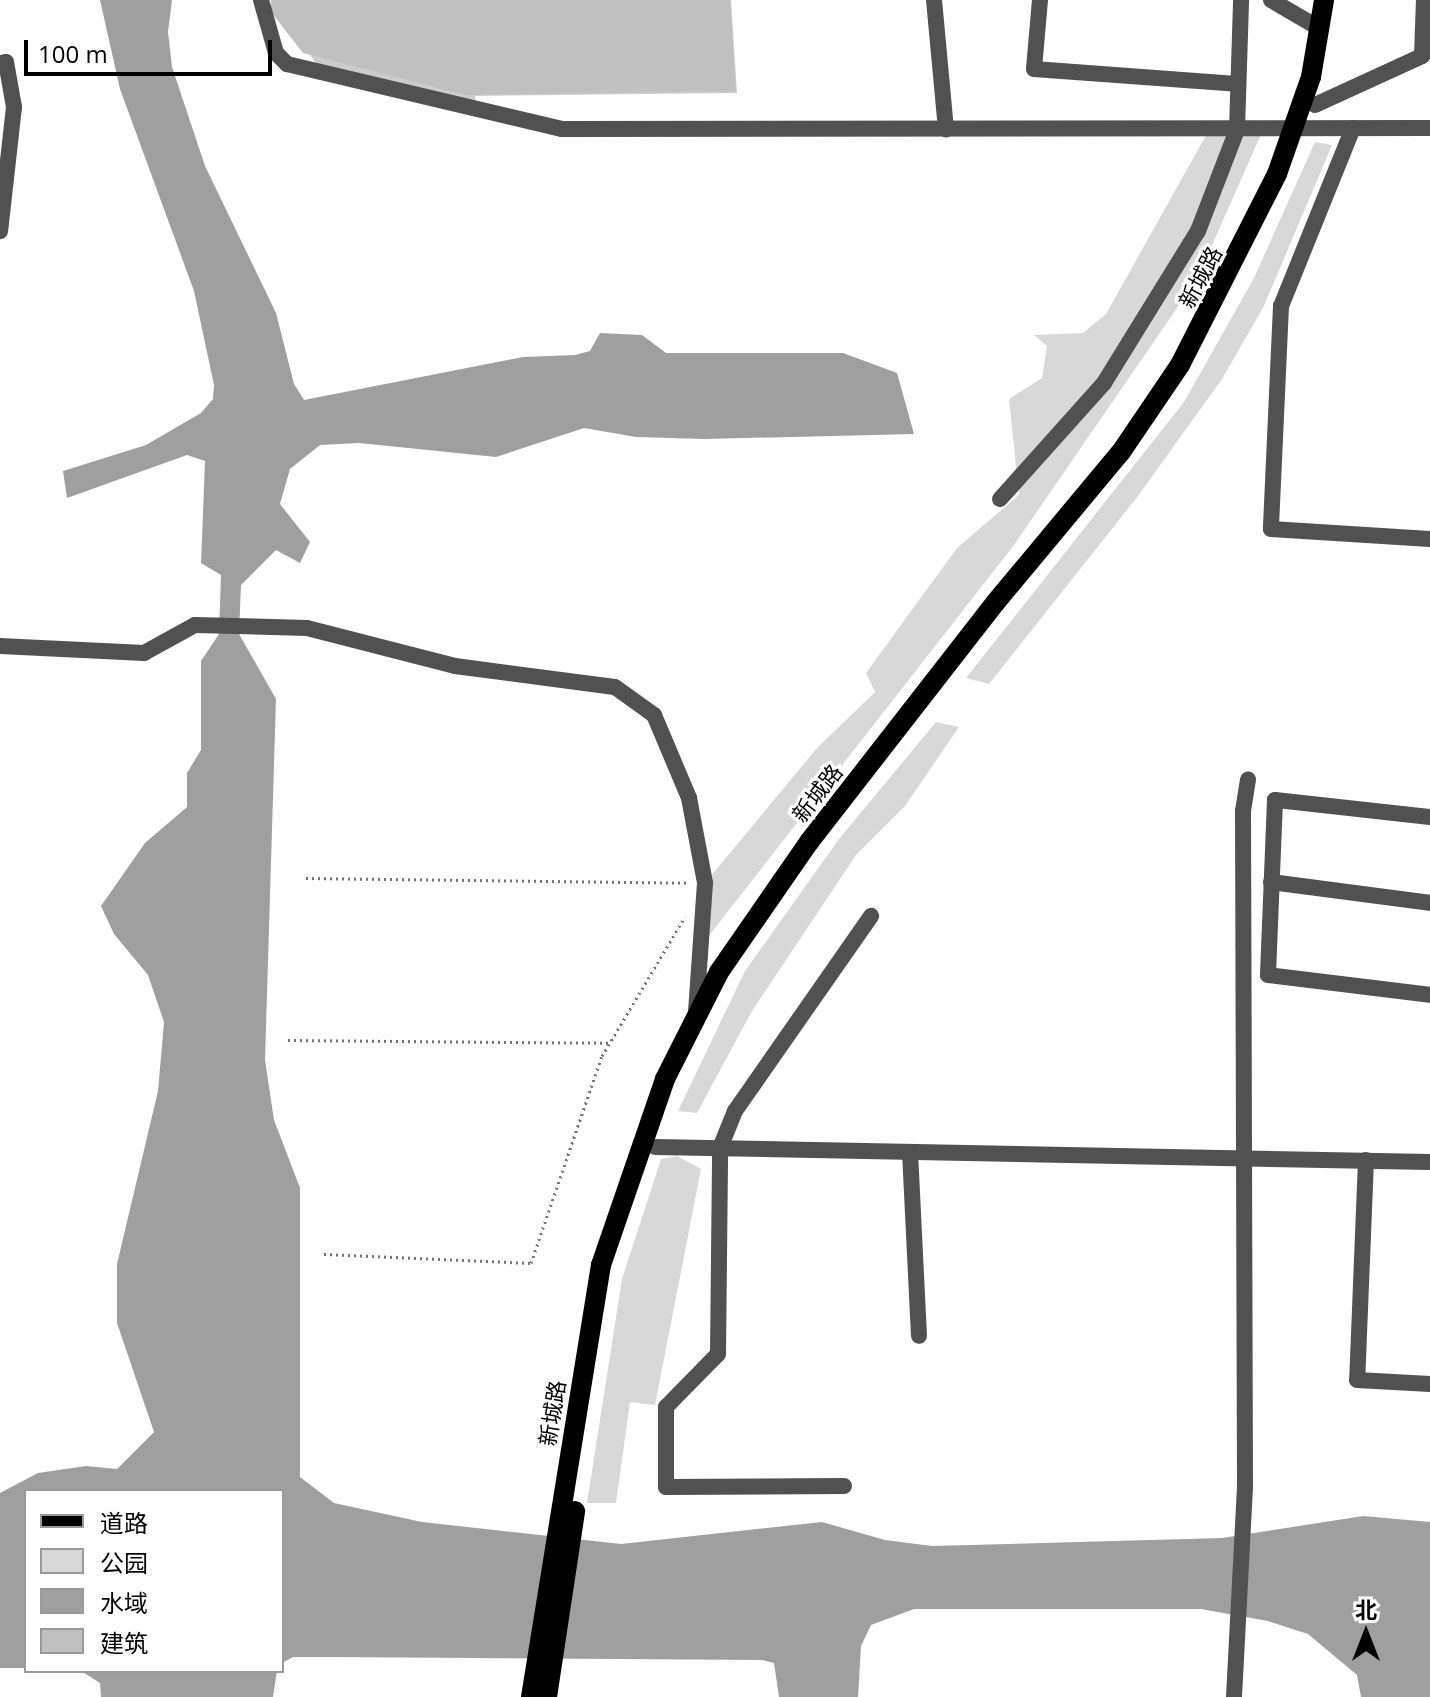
<!DOCTYPE html>
<meta charset="utf-8">
<style>
body{margin:0}
#map{position:relative;width:1430px;height:1697px;overflow:hidden;background:#fff;font-family:"Open Sans","Noto Sans SC",sans-serif}
div>[style]{position:absolute}
[style*='--x']{left:calc(var(--x)*1px);top:calc(var(--y)*1px);width:calc(var(--w)*1px);rotate:calc(var(--a)*1deg)}
.green>*{inset:0;background:#d8d8d8}
.water>*{inset:0;background:#9f9f9f}
.shadow>*{inset:0;background:#0003}
.building>*{inset:0;background:#c0c0c0}
.path>*{height:3px;margin-top:-1.5px;transform-origin:0;background:repeating-linear-gradient(90deg,#737373 0 2px,transparent 0 6px)}
.minor>*{height:16px;margin:-8px;padding:0 8px;transform-origin:8px;border-radius:8px;background:#515151}
.major>*{height:20px;margin:-10px;padding:0 10px;transform-origin:10px;border-radius:10px;background:#000}
span{translate:-50% -50%;white-space:nowrap;text-align:center;line-height:1.15;-webkit-text-stroke:6px #fff;paint-order:stroke}
.street-label{font-size:22px;color:#000}
.legend{position:absolute;left:24px;top:1489px;width:260px;height:184px;box-sizing:border-box;background:#fff;border:2px solid #999;margin:0;padding:10px 14px;list-style:none;font-size:24px;color:#000}
.legend li{display:flex;align-items:center;gap:16px;height:40px}
.legend b{width:40px;border:2px solid #999}
.north{position:absolute;left:1326px;top:1593px;width:80px;height:80px;-webkit-text-stroke:6px #fff;paint-order:stroke;rotate:0deg;font-size:22px;font-weight:700;line-height:32px;text-align:center;color:#000}
.north::after{content:'';display:block;margin:auto;width:28px;height:36px;background:#000;clip-path:polygon(50% 0,100% 100%,50% 72%,0 100%)}
.scale{position:absolute;left:24px;top:40px;width:248px;height:36px;box-sizing:border-box;border:4px solid #000;border-top:0;padding-left:10px;font-size:24px;line-height:28px;white-space:nowrap;color:#000;-webkit-text-stroke:6px #fff;paint-order:stroke}
</style>
<div id="map">
<div class="green">
<i style="clip-path:polygon(1209px 130px,1263px 130px,1197px 279px,1014px 545px,701px 946px,705px 883px,817px 748px,875px 692px,866px 673px,957px 548px,1019px 495px,1009px 399px,1042px 378px,1047px 346px,1034px 335px,1083px 333px,1106px 314px)"></i>
<i style="clip-path:polygon(1315px 142px,1332px 145px,1264px 306px,1222px 379px,1138px 496px,989px 684px,966px 678px,1184px 402px,1254px 278px)"></i>
<i style="clip-path:polygon(936px 722px,959px 727px,905px 806px,856px 855px,752px 1011px,697px 1113px,678px 1111px,745px 971px,839px 839px)"></i>
<i style="clip-path:polygon(677px 1156px,701px 1169px,655px 1405px,630px 1402px,616px 1503px,587px 1503px,622px 1279px,661px 1159px)"></i>
</div>
<div class="water">
<i style="clip-path:polygon(100px 0,172px 0,168px 32px,172px 67px,205px 166px,276px 313px,294px 384px,304px 400px,523px 357px,575px 355px,590px 351px,600px 333px,642px 335px,666px 353px,843px 353px,897px 373px,914px 434px,705px 439px,636px 437px,584px 428px,496px 457px,359px 443px,320px 445px,290px 469px,280px 504px,310px 542px,300px 563px,276px 550px,241px 585px,239px 634px,276px 699px,265px 1060px,274px 1120px,300px 1188px,300px 1477px,334px 1503px,422px 1522px,621px 1544px,822px 1522px,885px 1540px,932px 1546px,1222px 1538px,1363px 1516px,1430px 1522px,1430px 1697px,1361px 1697px,1357px 1675px,1308px 1634px,1268px 1621px,1201px 1609px,914px 1609px,871px 1625px,861px 1646px,858px 1697px,779px 1697px,774px 1663px,762px 1660px,331px 1657px,293px 1657px,282px 1663px,282px 1491px,26px 1491px,26px 1668px,0 1668px,0 1493px,38px 1473px,86px 1466px,117px 1469px,154px 1432px,117px 1323px,117px 1264px,158px 1091px,164px 1022px,148px 975px,114px 934px,101px 906px,145px 843px,187px 807px,187px 773px,201px 750px,201px 661px,219px 634px,221px 575px,201px 563px,205px 461px,187px 455px,67px 498px,63px 471px,146px 445px,201px 413px,213px 399px,214px 385px,194px 291px,120px 89px)"></i>
<i style="clip-path:polygon(81px 1671px,277px 1671px,273px 1697px,101px 1697px,100px 1683px)"></i>
</div>
<div class="shadow">
<i style="clip-path:polygon(273px 0,731px 0,737px 93px,475px 96px,476px 106px,317px 65px)"></i>
</div>
<div class="building">
<i style="clip-path:polygon(271px 0,730px 0,736px 91px,465px 95px,303px 53px,271px 12px)"></i>
</div>
<div class="path">
<i style="--x:306;--y:878;--w:384;--a:0.7"></i>
<i style="--x:288;--y:1040;--w:322;--a:0.5"></i>
<i style="--x:324;--y:1254;--w:207;--a:2.5"></i>
<i style="--x:531;--y:1263;--w:219;--a:-71.1"></i>
<i style="--x:602;--y:1056;--w:162;--a:-59.2"></i>
</div>
<div class="minor">
<i style="--x:261;--y:0;--w:55;--a:74.2"></i>
<i style="--x:276;--y:53;--w:16;--a:45"></i>
<i style="--x:287;--y:64;--w:283;--a:13.3"></i>
<i style="--x:562;--y:129;--w:868;--a:-0.07"></i>
<i style="--x:934;--y:0;--w:130;--a:84.7"></i>
<i style="--x:1040;--y:0;--w:69;--a:95"></i>
<i style="--x:1034;--y:69;--w:203;--a:4.2"></i>
<i style="--x:1271;--y:0;--w:56;--a:30.3"></i>
<i style="--x:0;--y:63;--w:6;--a:-9"></i>
<i style="--x:6;--y:62;--w:46;--a:79.9"></i>
<i style="--x:14;--y:107;--w:125;--a:96.4"></i>
<i style="--x:1315;--y:105;--w:118;--a:-24.6"></i>
<i style="--x:1422;--y:56;--w:56;--a:-88"></i>
<i style="--x:1353;--y:128;--w:192;--a:112"></i>
<i style="--x:1281;--y:306;--w:223;--a:92.6"></i>
<i style="--x:1271;--y:529;--w:159;--a:3.6"></i>
<i style="--x:1000;--y:499;--w:156;--a:-48.1"></i>
<i style="--x:1104;--y:383;--w:179;--a:-58.3"></i>
<i style="--x:1198;--y:231;--w:108;--a:-68.9"></i>
<i style="--x:1237;--y:130;--w:130;--a:-88.2"></i>
<i style="--x:0;--y:646;--w:144;--a:2.8"></i>
<i style="--x:144;--y:653;--w:58;--a:-28.8"></i>
<i style="--x:195;--y:625;--w:112;--a:1.5"></i>
<i style="--x:307;--y:628;--w:153;--a:14.4"></i>
<i style="--x:455;--y:666;--w:161;--a:7.5"></i>
<i style="--x:615;--y:687;--w:48;--a:35.7"></i>
<i style="--x:654;--y:715;--w:90;--a:67.1"></i>
<i style="--x:689;--y:798;--w:86;--a:79.3"></i>
<i style="--x:705;--y:883;--w:130;--a:94"></i>
<i style="--x:1430;--y:817;--w:156;--a:-173.7"></i>
<i style="--x:1275;--y:800;--w:175;--a:92.3"></i>
<i style="--x:1268;--y:975;--w:163;--a:7"></i>
<i style="--x:1271;--y:882;--w:160;--a:7.5"></i>
<i style="--x:655;--y:1147;--w:775;--a:1.11"></i>
<i style="--x:910;--y:1152;--w:184;--a:87.2"></i>
<i style="--x:1366;--y:1160;--w:220;--a:92.3"></i>
<i style="--x:1357;--y:1380;--w:73;--a:3.1"></i>
<i style="--x:844;--y:1486;--w:178;--a:179.7"></i>
<i style="--x:666;--y:1487;--w:80;--a:-90"></i>
<i style="--x:666;--y:1407;--w:74;--a:-45.5"></i>
<i style="--x:718;--y:1354;--w:206;--a:-89.4"></i>
<i style="--x:720;--y:1148;--w:40;--a:-68"></i>
<i style="--x:735;--y:1111;--w:238;--a:-55.1"></i>
<i style="--x:1234;--y:1697;--w:211;--a:-87"></i>
<i style="--x:1245;--y:1486;--w:675;--a:-90.17"></i>
<i style="--x:1243;--y:811;--w:32;--a:-81"></i>
</div>
<div class="major">
<i style="--x:531;--y:1697;--w:438;--a:-80.8"></i>
<i style="--x:601;--y:1265;--w:197;--a:-71"></i>
<i style="--x:665;--y:1079;--w:120;--a:-63.2"></i>
<i style="--x:719;--y:972;--w:158;--a:-55.3"></i>
<i style="--x:809;--y:842;--w:303;--a:-52.1"></i>
<i style="--x:995;--y:603;--w:197;--a:-50.2"></i>
<i style="--x:1121;--y:452;--w:105;--a:-55.9"></i>
<i style="--x:1180;--y:365;--w:214;--a:-63.1"></i>
<i style="--x:1277;--y:174;--w:103;--a:-70.7"></i>
<i style="--x:1311;--y:77;--w:78;--a:-80.4"></i>
<i style="--x:547;--y:1697;--w:188;--a:-81.4"></i>
</div>
<div class="street-label">
<span style="left:1200px;top:277px;rotate:-62deg">新城路</span>
<span style="left:817px;top:793px;rotate:-52deg">新城路</span>
<span style="left:552px;top:1413px;rotate:-81deg">新城路</span>
</div>
<ul class="legend">
<li><b style="height:10px;background:#000"></b>道路</li>
<li><b style="height:22px;background:#d8d8d8"></b>公园</li>
<li><b style="height:22px;background:#9f9f9f"></b>水域</li>
<li><b style="height:22px;background:#c0c0c0"></b>建筑</li>
</ul>
<div class="north">北</div>
<div class="scale">100 m</div>
</div>
